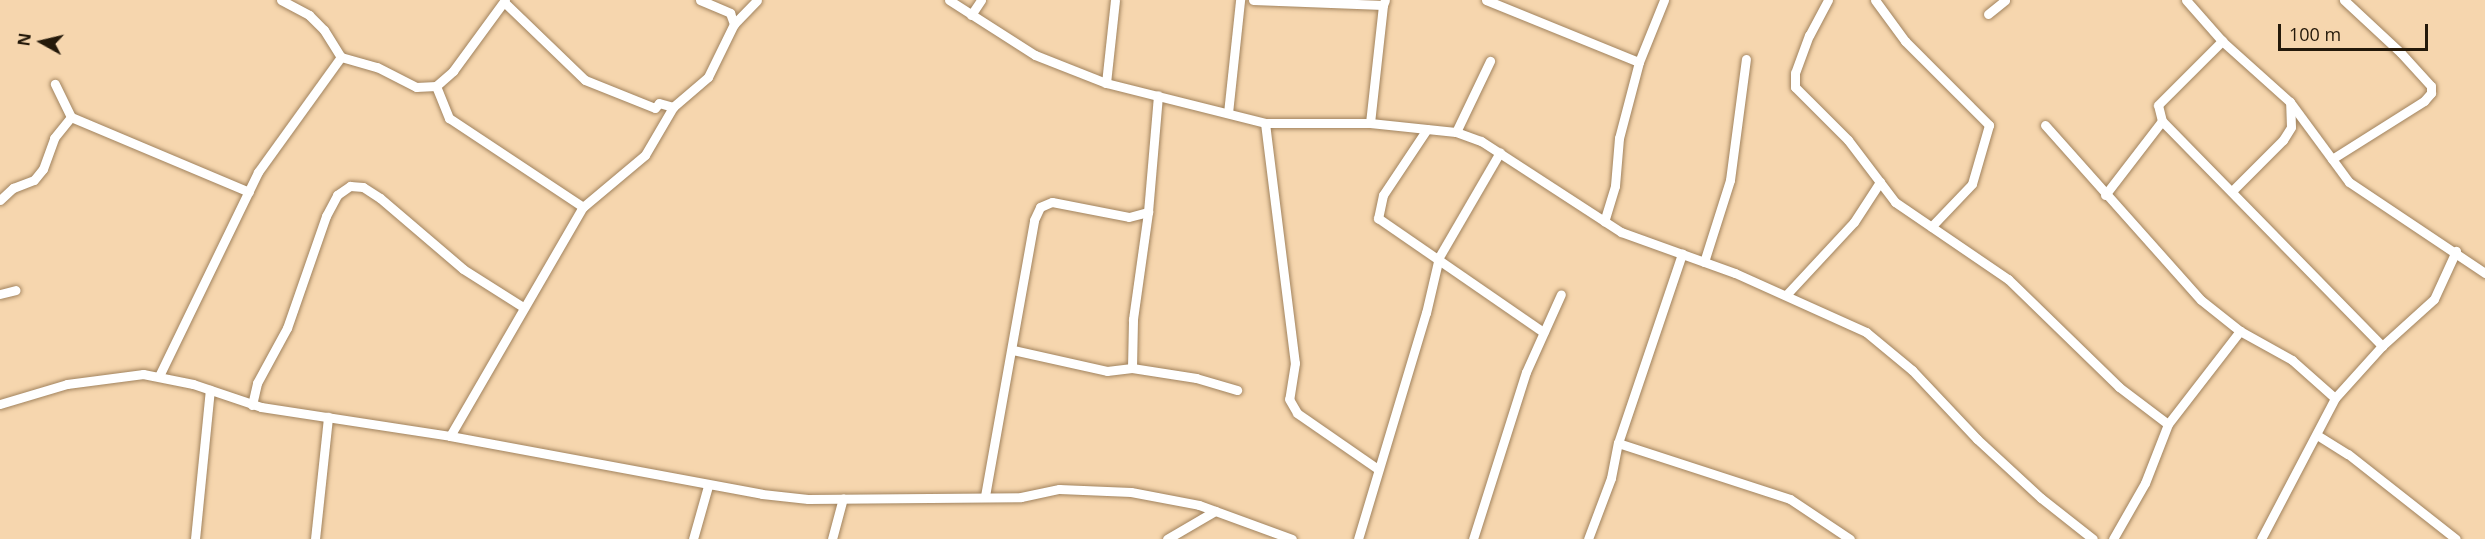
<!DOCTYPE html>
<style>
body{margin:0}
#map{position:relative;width:2485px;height:539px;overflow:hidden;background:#f6d6ae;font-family:"Open Sans",sans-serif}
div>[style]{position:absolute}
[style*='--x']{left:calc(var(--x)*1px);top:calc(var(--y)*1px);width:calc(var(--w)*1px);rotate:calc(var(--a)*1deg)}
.roads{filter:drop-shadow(0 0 2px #a1835e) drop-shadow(0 0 2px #a1835e)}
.street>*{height:9px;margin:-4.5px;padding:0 4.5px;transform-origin:4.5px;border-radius:4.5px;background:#fff}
span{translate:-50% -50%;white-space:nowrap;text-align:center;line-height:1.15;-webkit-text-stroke:5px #f6d6ae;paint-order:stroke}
.north{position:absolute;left:12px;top:12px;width:60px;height:60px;-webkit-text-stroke:4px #f6d6ae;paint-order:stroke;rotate:278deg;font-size:16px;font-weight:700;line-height:24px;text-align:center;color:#24190a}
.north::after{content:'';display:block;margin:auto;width:21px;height:27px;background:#24190a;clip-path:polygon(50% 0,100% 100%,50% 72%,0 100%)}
.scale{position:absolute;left:2278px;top:24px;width:150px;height:27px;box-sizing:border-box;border:3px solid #24190a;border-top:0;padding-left:8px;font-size:18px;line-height:21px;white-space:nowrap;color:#24190a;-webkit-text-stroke:4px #f6d6ae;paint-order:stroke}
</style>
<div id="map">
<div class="roads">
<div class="street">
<i style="--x:281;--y:0;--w:32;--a:28"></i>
<i style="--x:309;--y:15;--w:21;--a:45"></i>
<i style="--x:324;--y:30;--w:32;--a:58"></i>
<i style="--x:341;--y:57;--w:37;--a:16"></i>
<i style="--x:377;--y:67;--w:44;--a:27.1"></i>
<i style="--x:416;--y:87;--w:20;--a:-3"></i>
<i style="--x:436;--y:86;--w:23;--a:-41"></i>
<i style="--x:453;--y:71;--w:88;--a:-53.8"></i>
<i style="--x:700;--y:0;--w:33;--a:23"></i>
<i style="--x:730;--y:13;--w:12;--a:70"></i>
<i style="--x:949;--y:0;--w:102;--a:32.6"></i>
<i style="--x:1035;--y:55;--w:76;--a:21.5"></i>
<i style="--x:1106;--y:83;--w:164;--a:14.1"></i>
<i style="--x:1265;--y:123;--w:105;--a:0"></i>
<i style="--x:1370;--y:123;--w:86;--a:6"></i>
<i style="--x:1456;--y:132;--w:27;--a:20"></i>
<i style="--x:1481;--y:141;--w:167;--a:33"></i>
<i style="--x:1621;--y:232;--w:121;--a:19.8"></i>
<i style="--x:1735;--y:273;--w:144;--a:24.2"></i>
<i style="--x:1866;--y:332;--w:60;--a:39.6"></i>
<i style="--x:1912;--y:370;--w:95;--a:46.7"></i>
<i style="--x:1977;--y:439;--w:87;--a:42.7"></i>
<i style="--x:2041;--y:498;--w:66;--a:38.3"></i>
<i style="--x:1253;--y:0;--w:130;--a:2.2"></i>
<i style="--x:1383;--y:5;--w:5;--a:-68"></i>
<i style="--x:1486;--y:0;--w:165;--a:22.1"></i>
<i style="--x:1639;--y:62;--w:79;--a:104.7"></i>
<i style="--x:1619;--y:138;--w:48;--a:94.8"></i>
<i style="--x:1615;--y:186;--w:37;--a:107"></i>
<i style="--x:1828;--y:0;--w:40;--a:118"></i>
<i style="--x:1809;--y:35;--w:40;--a:110.2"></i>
<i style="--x:1795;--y:73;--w:14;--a:90"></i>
<i style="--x:1795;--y:87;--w:75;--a:45"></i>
<i style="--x:1848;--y:140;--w:78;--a:52.8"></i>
<i style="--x:1895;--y:202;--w:137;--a:34.3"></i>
<i style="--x:2008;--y:279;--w:155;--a:44.2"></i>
<i style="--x:2119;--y:387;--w:61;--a:37.1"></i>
<i style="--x:1875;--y:0;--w:51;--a:53.8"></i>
<i style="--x:1905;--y:41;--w:119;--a:45"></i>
<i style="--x:1989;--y:125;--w:61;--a:106.1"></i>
<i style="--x:1972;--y:184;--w:59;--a:133.6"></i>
<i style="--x:2186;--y:0;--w:55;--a:48.7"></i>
<i style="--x:2222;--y:41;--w:91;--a:41.9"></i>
<i style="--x:2290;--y:102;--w:99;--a:53.6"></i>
<i style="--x:2349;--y:182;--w:164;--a:33.8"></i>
<i style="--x:504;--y:2;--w:112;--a:43.9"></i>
<i style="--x:585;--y:80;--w:75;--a:21.8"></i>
<i style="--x:655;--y:108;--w:6;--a:-51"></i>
<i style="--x:659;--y:103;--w:15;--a:16"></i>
<i style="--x:1988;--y:14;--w:22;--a:-39"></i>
<i style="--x:971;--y:15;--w:18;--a:-56"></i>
<i style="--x:1639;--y:62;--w:67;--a:-68"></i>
<i style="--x:1106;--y:83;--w:83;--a:-83.8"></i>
<i style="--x:436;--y:86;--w:35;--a:68"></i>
<i style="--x:449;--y:118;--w:161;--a:33.6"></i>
<i style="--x:1228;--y:113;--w:114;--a:-83.9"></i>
<i style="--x:71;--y:117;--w:193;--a:22.8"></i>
<i style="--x:2162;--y:121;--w:315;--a:45.6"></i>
<i style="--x:1265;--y:123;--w:242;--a:82.9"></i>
<i style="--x:1295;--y:363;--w:36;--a:99"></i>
<i style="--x:1289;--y:399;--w:16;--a:60"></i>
<i style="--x:1297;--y:413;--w:98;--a:34.7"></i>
<i style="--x:1370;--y:123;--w:119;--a:-83.7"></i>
<i style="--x:2045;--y:125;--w:234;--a:48.3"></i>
<i style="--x:2201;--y:300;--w:50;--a:38.5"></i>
<i style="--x:2240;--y:331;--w:60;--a:29.1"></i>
<i style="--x:2292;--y:360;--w:57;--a:41.5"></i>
<i style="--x:1427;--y:129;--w:79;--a:123.7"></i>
<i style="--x:1383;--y:195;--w:24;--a:102"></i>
<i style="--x:1378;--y:218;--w:201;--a:34.6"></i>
<i style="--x:1456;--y:132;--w:79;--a:-64.4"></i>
<i style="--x:2332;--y:159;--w:109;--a:-32.2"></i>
<i style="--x:2424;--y:101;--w:11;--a:-49"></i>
<i style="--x:2431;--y:93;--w:7;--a:-90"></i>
<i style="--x:2431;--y:86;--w:45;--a:-132.3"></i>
<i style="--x:2401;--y:53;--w:78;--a:-137.1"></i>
<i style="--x:2233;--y:190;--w:71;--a:-45"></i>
<i style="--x:2283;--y:140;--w:15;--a:-58"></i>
<i style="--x:2291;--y:127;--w:25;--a:-92"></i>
<i style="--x:2105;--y:195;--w:93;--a:-52.4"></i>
<i style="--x:2162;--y:121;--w:16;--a:-104"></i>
<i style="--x:2158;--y:105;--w:91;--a:-45"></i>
<i style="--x:0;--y:200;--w:18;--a:-43"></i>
<i style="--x:13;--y:188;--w:22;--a:-21"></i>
<i style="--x:34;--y:180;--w:14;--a:-51"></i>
<i style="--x:43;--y:169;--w:33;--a:-70"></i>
<i style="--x:54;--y:138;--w:27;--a:-51"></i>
<i style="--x:71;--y:117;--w:37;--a:-116"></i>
<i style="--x:1704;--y:262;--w:86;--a:-72.4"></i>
<i style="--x:1730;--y:180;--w:122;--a:-82.5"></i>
<i style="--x:0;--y:294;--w:16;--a:-14"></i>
<i style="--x:1787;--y:294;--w:98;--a:-47.1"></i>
<i style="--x:1854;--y:222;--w:48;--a:-57"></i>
<i style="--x:1013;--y:350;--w:96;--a:12.6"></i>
<i style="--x:1107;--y:371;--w:25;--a:-7"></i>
<i style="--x:1132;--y:368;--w:65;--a:8.9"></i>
<i style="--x:1196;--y:378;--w:43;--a:16.3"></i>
<i style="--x:1132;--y:368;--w:49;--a:-88.8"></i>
<i style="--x:1133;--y:319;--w:108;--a:-82"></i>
<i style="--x:159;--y:376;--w:227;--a:-64.1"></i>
<i style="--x:258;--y:172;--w:142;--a:-54.2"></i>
<i style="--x:0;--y:404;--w:70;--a:-16.6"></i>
<i style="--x:67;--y:384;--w:77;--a:-7.5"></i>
<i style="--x:143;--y:374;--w:51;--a:11.3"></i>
<i style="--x:193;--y:384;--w:72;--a:18.7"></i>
<i style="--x:261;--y:407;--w:191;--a:8.7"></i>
<i style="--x:450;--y:436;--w:317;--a:10.5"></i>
<i style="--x:762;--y:494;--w:46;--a:6.2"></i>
<i style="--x:808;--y:499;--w:213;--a:-0.5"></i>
<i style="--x:1021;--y:497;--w:39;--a:-12"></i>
<i style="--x:1059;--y:489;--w:72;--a:2.4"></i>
<i style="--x:1131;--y:492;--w:69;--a:10.8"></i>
<i style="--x:1199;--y:505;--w:99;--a:20.1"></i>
<i style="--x:252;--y:405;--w:23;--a:-77"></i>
<i style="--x:257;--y:383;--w:63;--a:-61.4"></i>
<i style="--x:287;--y:328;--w:119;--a:-70.8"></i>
<i style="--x:326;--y:216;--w:24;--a:-62"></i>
<i style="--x:337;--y:195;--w:16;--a:-35"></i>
<i style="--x:350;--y:186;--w:13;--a:4"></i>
<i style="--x:363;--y:187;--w:20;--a:33"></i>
<i style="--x:380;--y:198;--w:109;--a:40.5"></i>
<i style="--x:463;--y:269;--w:71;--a:32.3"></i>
<i style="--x:2317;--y:435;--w:36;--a:32"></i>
<i style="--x:2348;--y:454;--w:137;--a:38.2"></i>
<i style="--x:450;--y:436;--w:265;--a:-59.9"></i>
<i style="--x:583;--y:207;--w:81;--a:-40"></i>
<i style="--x:645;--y:155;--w:56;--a:-59.7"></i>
<i style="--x:673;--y:107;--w:46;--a:-40.6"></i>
<i style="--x:708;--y:77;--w:59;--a:-63.9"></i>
<i style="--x:734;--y:24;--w:33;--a:-46"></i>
<i style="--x:1618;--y:443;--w:200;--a:-71.3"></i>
<i style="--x:985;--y:496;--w:280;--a:-79.9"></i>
<i style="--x:1034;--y:220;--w:14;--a:-65"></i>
<i style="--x:1040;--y:207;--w:13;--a:-23"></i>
<i style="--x:1052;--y:202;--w:78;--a:11"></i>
<i style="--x:1129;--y:217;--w:20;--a:-15"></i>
<i style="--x:1148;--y:212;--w:117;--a:-85.1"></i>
<i style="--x:195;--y:539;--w:150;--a:-84.3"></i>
<i style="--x:315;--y:539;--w:123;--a:-83.9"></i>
<i style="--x:693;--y:539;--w:55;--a:-74.2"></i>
<i style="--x:832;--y:539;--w:42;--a:-75"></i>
<i style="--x:1167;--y:539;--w:56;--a:-30.3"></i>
<i style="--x:1358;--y:539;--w:236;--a:-73.3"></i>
<i style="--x:1426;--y:313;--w:57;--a:-76.9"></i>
<i style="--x:1439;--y:257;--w:121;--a:-59.8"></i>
<i style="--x:1473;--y:539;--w:175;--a:-72.4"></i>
<i style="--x:1526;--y:372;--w:85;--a:-65.8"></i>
<i style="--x:1588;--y:539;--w:65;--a:-69.3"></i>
<i style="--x:1611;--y:478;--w:36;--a:-79"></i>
<i style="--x:1618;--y:443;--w:181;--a:18"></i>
<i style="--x:1790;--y:499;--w:72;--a:33.7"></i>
<i style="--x:2113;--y:539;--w:64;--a:-60.3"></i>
<i style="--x:2145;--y:483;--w:63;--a:-68.7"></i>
<i style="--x:2168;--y:424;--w:118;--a:-52.3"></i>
<i style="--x:2261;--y:539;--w:159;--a:-62.3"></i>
<i style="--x:2335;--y:398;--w:70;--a:-47.9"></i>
<i style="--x:2382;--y:346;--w:70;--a:-42.1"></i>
<i style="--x:2434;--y:299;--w:53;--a:-65.4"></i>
</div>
</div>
<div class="north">N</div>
<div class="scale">100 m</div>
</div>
